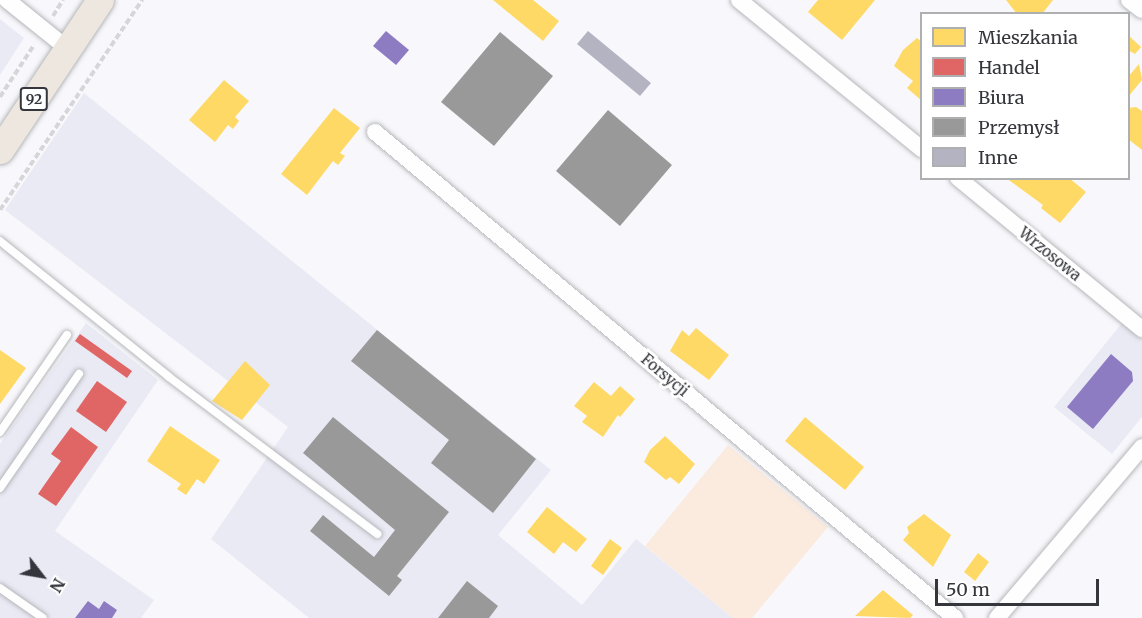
<!DOCTYPE html>
<meta charset="utf-8">
<style>
body{margin:0}
#map{position:relative;width:1142px;height:618px;overflow:hidden;background:#f8f8fc;font-family:Merriweather,serif}
div>[style]{position:absolute}
[style*='--x']{left:calc(var(--x)*1px);top:calc(var(--y)*1px);width:calc(var(--w)*1px);rotate:calc(var(--a)*1deg)}
.built>*{inset:0;background:#e9eaf4}
.green>*{inset:0;background:#fbebdf}
.homes>*{inset:0;background:#ffd966}
.shops>*{inset:0;background:#e06666}
.offices>*{inset:0;background:#8e7cc3}
.industry>*{inset:0;background:#999}
.building>*{inset:0;background:#b3b3c2}
.path>*{height:4px;margin-top:-2px;transform-origin:0;background:repeating-linear-gradient(90deg,#d6d6d8 0 6px,transparent 0 9px)}
.roads{filter:drop-shadow(0 0 2px #b6b7bb) drop-shadow(0 0 2px #b6b7bb)}
.lane>*{height:8px;margin:-4px;padding:0 4px;transform-origin:4px;border-radius:4px;background:#fefeff}
.street>*{height:16px;margin:-8px;padding:0 8px;transform-origin:8px;border-radius:8px;background:#fefeff}
.primary>*{height:27px;margin:-13.5px;padding:0 13.5px;transform-origin:13.5px;border-radius:13.5px;background:#eee7e0}
span{translate:-50% -50%;white-space:nowrap;text-align:center;line-height:1.15;-webkit-text-stroke:6px #fff;paint-order:stroke}
.shield-label span{padding:2px 4px;background:#fff;border:2px solid;border-radius:4px;-webkit-text-stroke-width:0}
.shield-label{font-size:14px;color:#35363c;font-weight:700}
.street-label{font-size:15px;color:#35363c}
.legend{position:absolute;left:920px;top:12px;width:210px;height:168px;box-sizing:border-box;background:#fff;border:2px solid #aeafb1;margin:0;padding:8px 10px;list-style:none;font-size:18px;color:#35363c}
.legend li{display:flex;align-items:center;gap:12px;height:30px}
.legend b{width:30px;border:2px solid #aeafb1}
.north{position:absolute;left:12px;top:546px;width:60px;height:60px;-webkit-text-stroke:4px #fff;paint-order:stroke;rotate:121deg;font-size:16px;font-weight:700;line-height:24px;text-align:center;color:#35363c}
.north::after{content:'';display:block;margin:auto;width:21px;height:27px;background:#35363c;clip-path:polygon(50% 0,100% 100%,50% 72%,0 100%)}
.scale{position:absolute;left:935px;top:579px;width:164px;height:27px;box-sizing:border-box;border:3px solid #35363c;border-top:0;padding-left:8px;font-size:18px;line-height:21px;white-space:nowrap;color:#35363c;-webkit-text-stroke:4px #fff;paint-order:stroke}
</style>
<div id="map">
<div class="built">
<i style="clip-path:polygon(0 19px,24px 38px,0 75px)"></i>
<i style="clip-path:polygon(84px 93px,551px 470px,498px 535px,582px 605px,636px 539px,733px 618px,309px 618px,211px 539px,288px 427px,5px 210px)"></i>
<i style="clip-path:polygon(86px 323px,158px 380px,55px 531px,154px 600px,141px 618px,0 618px,0 444px)"></i>
<i style="clip-path:polygon(1122px 323px,1142px 339px,1142px 417px,1112px 454px,1054px 407px)"></i>
</div>
<div class="green">
<i style="clip-path:polygon(728px 445px,828px 527px,752px 618px,733px 618px,645px 546px)"></i>
</div>
<div class="homes">
<i style="clip-path:polygon(493px 0,533px 0,559px 21px,543px 41px)"></i>
<i style="clip-path:polygon(818px 0,875px 0,842px 40px,808px 12px)"></i>
<i style="clip-path:polygon(1006px 0,1053px 0,1042px 14px,1017px 14px)"></i>
<i style="clip-path:polygon(1128px 35px,1141px 47px,1135px 54px,1128px 50px)"></i>
<i style="clip-path:polygon(917px 38px,922px 42px,922px 101px,907px 88px,913px 81px,894px 66px,903px 50px)"></i>
<i style="clip-path:polygon(1139px 64px,1142px 80px,1128px 97px,1128px 77px)"></i>
<i style="clip-path:polygon(224px 80px,249px 101px,235px 117px,239px 121px,233px 129px,228px 125px,215px 142px,189px 120px)"></i>
<i style="clip-path:polygon(1136px 107px,1142px 111px,1142px 150px,1128px 139px,1128px 108px)"></i>
<i style="clip-path:polygon(334px 108px,360px 128px,340px 153px,345px 156px,338px 165px,333px 161px,307px 195px,281px 174px)"></i>
<i style="clip-path:polygon(1006px 178px,1069px 178px,1086px 192px,1060px 223px,1041px 208px,1043px 205px)"></i>
<i style="clip-path:polygon(696px 328px,729px 355px,709px 380px,670px 351px,682px 330px,689px 336px)"></i>
<i style="clip-path:polygon(0 350px,26px 368px,0 404px)"></i>
<i style="clip-path:polygon(245px 361px,270px 385px,242px 420px,212px 401px)"></i>
<i style="clip-path:polygon(594px 382px,611px 396px,620px 386px,635px 399px,620px 417px,618px 415px,603px 437px,582px 422px,587px 416px,574px 406px)"></i>
<i style="clip-path:polygon(805px 417px,864px 467px,845px 490px,785px 441px)"></i>
<i style="clip-path:polygon(170px 426px,220px 460px,204px 484px,197px 479px,186px 495px,177px 489px,181px 484px,147px 461px)"></i>
<i style="clip-path:polygon(665px 436px,695px 464px,679px 484px,670px 477px,666px 480px,644px 462px,650px 450px)"></i>
<i style="clip-path:polygon(547px 507px,587px 539px,576px 552px,563px 542px,554px 554px,527px 532px)"></i>
<i style="clip-path:polygon(924px 514px,951px 535px,933px 567px,903px 540px,909px 533px,907px 527px)"></i>
<i style="clip-path:polygon(610px 539px,622px 548px,603px 575px,591px 566px)"></i>
<i style="clip-path:polygon(978px 553px,989px 562px,975px 581px,964px 572px)"></i>
<i style="clip-path:polygon(883px 590px,913px 615px,910px 618px,855px 616px)"></i>
</div>
<div class="shops">
<i style="clip-path:polygon(80px 334px,132px 371px,127px 378px,75px 341px)"></i>
<i style="clip-path:polygon(97px 381px,127px 402px,106px 432px,76px 411px)"></i>
<i style="clip-path:polygon(71px 427px,98px 447px,56px 506px,38px 494px,61px 461px,51px 454px)"></i>
</div>
<div class="offices">
<i style="clip-path:polygon(386px 31px,409px 50px,396px 65px,373px 46px)"></i>
<i style="clip-path:polygon(1111px 354px,1132px 372px,1133px 381px,1093px 429px,1067px 407px)"></i>
<i style="clip-path:polygon(88px 601px,99px 609px,104px 601px,117px 610px,112px 618px,75px 618px)"></i>
</div>
<div class="industry">
<i style="clip-path:polygon(500px 32px,553px 76px,494px 146px,441px 102px)"></i>
<i style="clip-path:polygon(608px 110px,672px 165px,620px 226px,556px 171px)"></i>
<i style="clip-path:polygon(377px 330px,536px 459px,493px 513px,431px 463px,449px 440px,351px 361px)"></i>
<i style="clip-path:polygon(333px 417px,449px 512px,397px 576px,402px 580px,389px 596px,310px 531px,323px 515px,374px 557px,395px 530px,303px 453px)"></i>
<i style="clip-path:polygon(467px 581px,498px 606px,489px 618px,438px 618px)"></i>
</div>
<div class="building">
<i style="clip-path:polygon(588px 31px,651px 83px,640px 96px,577px 44px)"></i>
</div>
<div class="path">
<i style="--x:53;--y:16;--w:19;--a:-58"></i>
<i style="--x:0;--y:97;--w:62;--a:-56.8"></i>
<i style="--x:0;--y:210;--w:254;--a:-55.9"></i>
</div>
<div class="roads">
<div class="lane">
<i style="--x:0;--y:241;--w:217;--a:38.8"></i>
<i style="--x:169;--y:377;--w:261;--a:37"></i>
<i style="--x:0;--y:432;--w:118;--a:-55.4"></i>
<i style="--x:0;--y:488;--w:139;--a:-55.3"></i>
<i style="--x:0;--y:588;--w:52;--a:34.9"></i>
</div>
<div class="street">
<i style="--x:7;--y:0;--w:78;--a:38.8"></i>
<i style="--x:739;--y:0;--w:236;--a:39.2"></i>
<i style="--x:1129;--y:0;--w:16;--a:38"></i>
<i style="--x:375;--y:132;--w:757;--a:39.96"></i>
<i style="--x:958;--y:178;--w:238;--a:39.4"></i>
<i style="--x:997;--y:618;--w:224;--a:-49.7"></i>
</div>
<div class="primary">
<i style="--x:0;--y:150;--w:180;--a:-56.3"></i>
</div>
</div>
<div class="shield-label">
<span style="left:34px;top:99px">92</span>
</div>
<div class="street-label">
<span style="left:1050px;top:254px;rotate:39deg">Wrzosowa</span>
<span style="left:665px;top:375px;rotate:40deg">Forsycji</span>
</div>
<ul class="legend">
<li><b style="height:16px;background:#ffd966"></b>Mieszkania</li>
<li><b style="height:16px;background:#e06666"></b>Handel</li>
<li><b style="height:16px;background:#8e7cc3"></b>Biura</li>
<li><b style="height:16px;background:#999"></b>Przemysł</li>
<li><b style="height:16px;background:#b3b3c2"></b>Inne</li>
</ul>
<div class="north">N</div>
<div class="scale">50 m</div>
</div>
